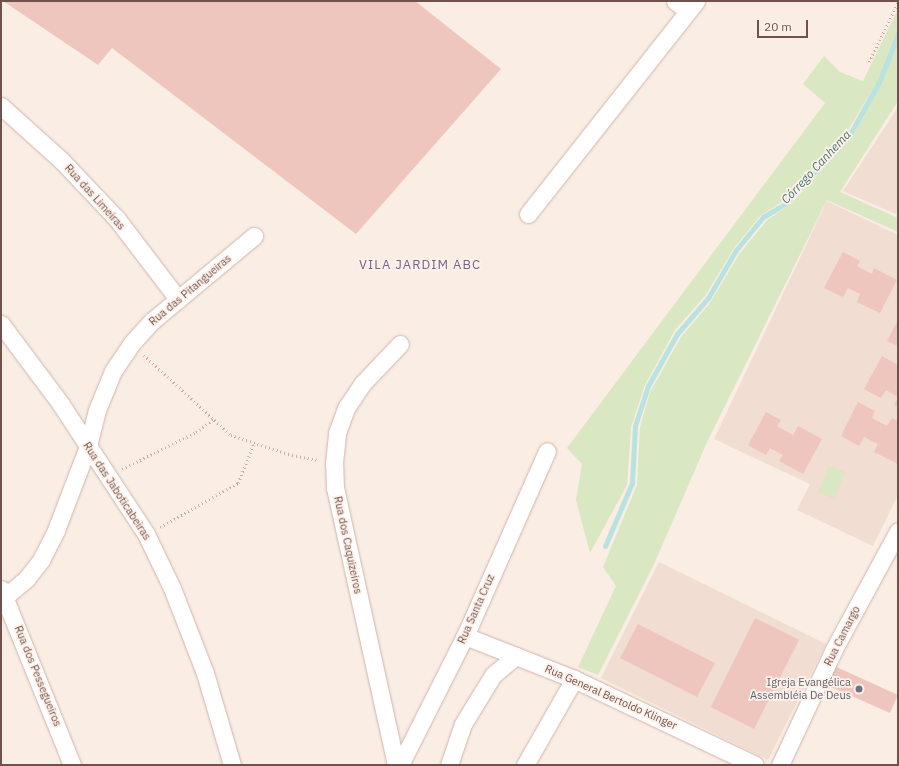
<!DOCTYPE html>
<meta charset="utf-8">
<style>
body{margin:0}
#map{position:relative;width:899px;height:766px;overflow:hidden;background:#faede3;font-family:"IBM Plex Sans",sans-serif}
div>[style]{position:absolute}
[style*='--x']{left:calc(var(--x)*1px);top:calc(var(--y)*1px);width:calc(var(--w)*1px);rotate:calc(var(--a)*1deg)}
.residential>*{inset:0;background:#f1ddd2}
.green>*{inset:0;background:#d9e7c3}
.stream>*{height:5px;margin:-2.5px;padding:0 2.5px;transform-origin:2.5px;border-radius:2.5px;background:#b9e2e0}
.building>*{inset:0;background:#eec6bd}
.path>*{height:2.5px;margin-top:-1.25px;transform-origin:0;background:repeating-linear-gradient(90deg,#d2aaa0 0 1px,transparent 0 4px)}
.roads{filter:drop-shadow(0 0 1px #cdb5ae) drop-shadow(0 0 1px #cdb5ae)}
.minor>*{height:17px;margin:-8.5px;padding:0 8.5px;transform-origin:8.5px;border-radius:8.5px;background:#fff}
.dots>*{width:11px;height:11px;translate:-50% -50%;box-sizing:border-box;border:2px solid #fef1e9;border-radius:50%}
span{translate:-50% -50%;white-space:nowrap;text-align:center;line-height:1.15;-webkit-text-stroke:3.5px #fef1e9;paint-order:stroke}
.street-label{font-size:11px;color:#70514b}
.worship-label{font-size:11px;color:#5b616d}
.right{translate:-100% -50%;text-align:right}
.water-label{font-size:12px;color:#407673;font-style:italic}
.quarter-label{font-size:13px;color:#77638c;letter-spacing:1px}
.frame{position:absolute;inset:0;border:2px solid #70514b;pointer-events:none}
.scale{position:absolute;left:757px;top:20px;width:51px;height:18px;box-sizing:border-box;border:2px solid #70514b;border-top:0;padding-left:5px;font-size:12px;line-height:14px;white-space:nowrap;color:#70514b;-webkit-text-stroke:3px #fef1e9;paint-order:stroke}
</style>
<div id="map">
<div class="residential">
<i style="clip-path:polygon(898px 107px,898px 215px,843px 191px)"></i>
<i style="clip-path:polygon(827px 201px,898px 235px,898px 495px,873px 546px,797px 510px,810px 484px,714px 439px)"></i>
<i style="clip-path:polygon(659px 562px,826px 644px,768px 760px,601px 678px)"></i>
</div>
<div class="green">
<i style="clip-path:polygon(898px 9px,898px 30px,877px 82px,848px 130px,785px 200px,761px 215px,734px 248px,705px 296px,675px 330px,645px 385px,631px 427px,627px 485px,590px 553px,576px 500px,582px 464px,567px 448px,825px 103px,803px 84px,824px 56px,840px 72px,863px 81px)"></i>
<i style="clip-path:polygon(898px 38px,898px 101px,840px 192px,898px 218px,898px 232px,827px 200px,708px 440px,655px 562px,598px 675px,578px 667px,616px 586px,603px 567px,637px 485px,640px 427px,650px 392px,681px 337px,710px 303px,740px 253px,767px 220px,791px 204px,854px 133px,880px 83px)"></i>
<i style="clip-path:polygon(829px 465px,845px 472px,834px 499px,818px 492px)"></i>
</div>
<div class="stream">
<i style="--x:605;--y:546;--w:69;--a:-66.8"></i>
<i style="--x:632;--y:483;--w:57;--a:-87"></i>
<i style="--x:635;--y:426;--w:42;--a:-72"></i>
<i style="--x:648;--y:386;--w:60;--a:-60.9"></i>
<i style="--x:677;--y:334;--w:48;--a:-49.3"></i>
<i style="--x:708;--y:298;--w:56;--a:-59.7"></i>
<i style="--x:736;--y:250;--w:43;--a:-50.7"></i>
<i style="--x:763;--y:217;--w:27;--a:-31"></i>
<i style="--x:786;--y:203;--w:96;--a:-47.5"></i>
<i style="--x:851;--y:132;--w:57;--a:-60.8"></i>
<i style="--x:879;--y:82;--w:52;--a:-68.4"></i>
</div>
<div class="building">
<i style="clip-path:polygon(3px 1px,415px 1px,501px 69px,356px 234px,112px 48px,98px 65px)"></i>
<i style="clip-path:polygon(843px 252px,860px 261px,857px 266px,872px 274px,874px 268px,897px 280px,880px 313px,857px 302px,860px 294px,848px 288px,843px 297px,824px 288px)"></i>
<i style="clip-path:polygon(898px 320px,898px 346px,887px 341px)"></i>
<i style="clip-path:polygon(882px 356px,898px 365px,898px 407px,894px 405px,898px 397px,886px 390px,881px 398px,864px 389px)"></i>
<i style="clip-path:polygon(858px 402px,875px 411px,872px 418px,887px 426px,892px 418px,898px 421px,898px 464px,874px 452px,878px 444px,864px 437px,859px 446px,841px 436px)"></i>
<i style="clip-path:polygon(766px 412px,781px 420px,777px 426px,793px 435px,798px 426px,822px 439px,803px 474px,779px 461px,783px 455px,770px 448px,766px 455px,748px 445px)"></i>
<i style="clip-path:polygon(755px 618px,799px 640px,754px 729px,711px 707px)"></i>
<i style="clip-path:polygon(638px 624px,715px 663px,697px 697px,620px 658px)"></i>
<i style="clip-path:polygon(830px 664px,898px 695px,890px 713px,820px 682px)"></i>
</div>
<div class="path">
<i style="--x:869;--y:62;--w:67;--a:-64.2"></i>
<i style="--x:144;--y:355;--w:118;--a:42.6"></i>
<i style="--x:231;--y:435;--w:64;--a:18.2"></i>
<i style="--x:292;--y:455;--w:26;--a:11"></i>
<i style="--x:122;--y:469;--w:83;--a:-26.6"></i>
<i style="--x:196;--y:432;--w:22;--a:-36"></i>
<i style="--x:160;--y:527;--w:90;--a:-29.4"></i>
<i style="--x:238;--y:483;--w:43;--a:-68.2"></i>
</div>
<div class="roads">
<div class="minor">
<i style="--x:675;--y:1;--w:16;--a:38"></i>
<i style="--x:1;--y:106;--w:82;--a:42"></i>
<i style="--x:62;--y:161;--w:80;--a:46.5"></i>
<i style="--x:117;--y:219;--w:101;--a:52.7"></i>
<i style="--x:528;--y:214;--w:271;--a:-51.7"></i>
<i style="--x:1;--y:324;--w:99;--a:53.2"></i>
<i style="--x:60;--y:403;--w:157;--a:56.7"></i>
<i style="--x:146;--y:534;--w:60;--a:64.3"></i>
<i style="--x:172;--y:588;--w:91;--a:68.8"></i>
<i style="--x:205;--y:673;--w:96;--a:73.6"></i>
<i style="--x:1;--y:589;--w:190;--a:68"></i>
<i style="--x:1;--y:600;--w:34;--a:-40"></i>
<i style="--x:27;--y:578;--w:23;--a:-52"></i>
<i style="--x:41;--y:560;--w:34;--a:-63"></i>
<i style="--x:56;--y:530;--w:90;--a:-69.1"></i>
<i style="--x:88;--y:446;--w:37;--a:-76"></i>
<i style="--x:97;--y:410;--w:42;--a:-67.7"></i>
<i style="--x:113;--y:371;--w:32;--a:-56"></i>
<i style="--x:131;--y:344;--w:31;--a:-48"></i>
<i style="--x:152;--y:321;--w:133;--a:-39.8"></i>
<i style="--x:465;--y:636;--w:117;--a:21.5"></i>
<i style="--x:574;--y:679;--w:200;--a:25.4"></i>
<i style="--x:396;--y:765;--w:284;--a:-102.4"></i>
<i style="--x:335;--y:488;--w:25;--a:-92"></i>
<i style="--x:334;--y:463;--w:30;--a:-84"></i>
<i style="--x:337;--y:433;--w:27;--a:-70"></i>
<i style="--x:346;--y:408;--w:29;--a:-56"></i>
<i style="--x:362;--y:384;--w:55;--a:-46.5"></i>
<i style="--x:400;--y:765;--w:144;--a:-63.3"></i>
<i style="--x:465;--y:636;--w:202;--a:-66.1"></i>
<i style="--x:449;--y:765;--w:43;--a:-71.1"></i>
<i style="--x:463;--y:724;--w:57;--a:-58.5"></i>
<i style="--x:493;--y:675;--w:30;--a:-40"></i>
<i style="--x:525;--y:765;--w:99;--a:-60.3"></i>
<i style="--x:780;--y:765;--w:128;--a:-65"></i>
<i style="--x:834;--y:649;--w:134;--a:-61.5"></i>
</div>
</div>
<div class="dots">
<i style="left:859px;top:689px;background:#6b7280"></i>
</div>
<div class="street-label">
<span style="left:95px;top:197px;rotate:48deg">Rua das Limeiras</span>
<span style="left:190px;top:290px;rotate:-40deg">Rua das Pitangueiras</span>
<span style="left:117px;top:491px;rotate:57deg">Rua das Jaboticabeiras</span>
<span style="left:348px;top:545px;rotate:78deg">Rua dos Caquizeiros</span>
<span style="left:476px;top:609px;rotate:-66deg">Rua Santa Cruz</span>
<span style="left:842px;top:636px;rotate:-63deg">Rua Camargo</span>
<span style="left:38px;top:676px;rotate:68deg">Rua dos Pessegueiros</span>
<span style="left:611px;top:697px;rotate:24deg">Rua General Bertoldo Klinger</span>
</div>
<div class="worship-label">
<span class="right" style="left:851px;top:689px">Igreja Evangélica<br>Assembléia De Deus</span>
</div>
<div class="water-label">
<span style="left:816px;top:167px;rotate:-47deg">Córrego Canhema</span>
</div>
<div class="quarter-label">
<span style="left:420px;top:265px">VILA JARDIM ABC</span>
</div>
<div class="frame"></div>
<div class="scale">20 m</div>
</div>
